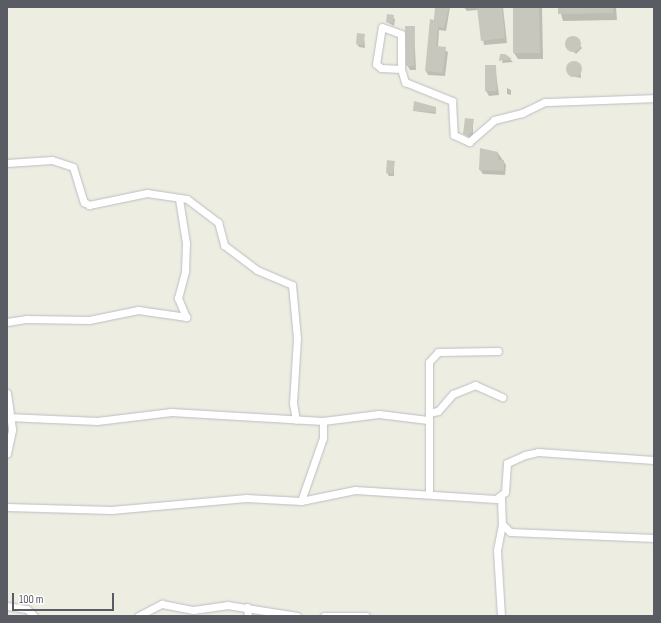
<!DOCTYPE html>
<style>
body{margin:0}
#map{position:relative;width:661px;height:623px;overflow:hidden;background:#edede1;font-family:"Sofia Sans Condensed",sans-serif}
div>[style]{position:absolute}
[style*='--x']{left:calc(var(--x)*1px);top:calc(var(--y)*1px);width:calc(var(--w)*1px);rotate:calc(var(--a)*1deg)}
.shadow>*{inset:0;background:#0003}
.building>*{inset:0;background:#c8c7be}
.round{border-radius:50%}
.roads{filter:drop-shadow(0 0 1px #bcbdc4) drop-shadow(0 0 1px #bcbdc4)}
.minor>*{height:7px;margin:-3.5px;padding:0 3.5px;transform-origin:3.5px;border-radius:3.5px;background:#fff}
span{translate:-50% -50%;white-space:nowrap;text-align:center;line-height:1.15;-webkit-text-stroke:4px #fff;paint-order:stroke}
.frame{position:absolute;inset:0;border:8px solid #5a5c63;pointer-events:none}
.scale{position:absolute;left:12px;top:593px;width:102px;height:18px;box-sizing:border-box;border:2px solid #5a5c63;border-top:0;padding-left:5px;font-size:12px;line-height:14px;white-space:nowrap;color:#5a5c63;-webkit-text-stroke:3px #fff;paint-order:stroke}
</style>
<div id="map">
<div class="shadow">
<i style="clip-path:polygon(436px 7px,450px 7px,446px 31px,439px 30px,438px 47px,448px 52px,445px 76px,428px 75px,426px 71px)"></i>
<i style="clip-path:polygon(464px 7px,503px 7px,507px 43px,484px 45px,478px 10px,467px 11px)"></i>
<i style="clip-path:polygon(514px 7px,542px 7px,543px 59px,518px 59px,514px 53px)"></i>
<i style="clip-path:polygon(559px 7px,616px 7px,617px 20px,563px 21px)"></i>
<i style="clip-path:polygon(388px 15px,395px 19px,394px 26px,387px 22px)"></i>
<i style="clip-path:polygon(414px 27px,416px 70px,410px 70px,407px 65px)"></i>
<i style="clip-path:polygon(364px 35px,365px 48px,359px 47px,357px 44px)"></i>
<i style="clip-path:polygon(573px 37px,582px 48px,576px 54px,567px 45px)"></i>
<i style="clip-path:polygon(504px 55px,511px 60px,513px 62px,502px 63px)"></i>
<i style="clip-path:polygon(570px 64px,580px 66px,581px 78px,570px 76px)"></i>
<i style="clip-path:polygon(495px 66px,499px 95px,489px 96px,486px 91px)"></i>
<i style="clip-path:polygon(507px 88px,511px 90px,511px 95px,507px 94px)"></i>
<i style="clip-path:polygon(435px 108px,436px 114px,414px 111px)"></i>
<i style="clip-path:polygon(473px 120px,473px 135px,470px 138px,464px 134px)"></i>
<i style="clip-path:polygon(498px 153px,506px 165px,505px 175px,483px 174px,480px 170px)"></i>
<i style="clip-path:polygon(394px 161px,394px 176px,389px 176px,387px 173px)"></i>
</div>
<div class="building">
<i style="clip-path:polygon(435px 7px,449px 7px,444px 28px,438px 27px,436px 46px,446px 47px,443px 73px,425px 71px,430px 19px,434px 20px)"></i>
<i style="clip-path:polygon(477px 7px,502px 7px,505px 38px,481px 41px)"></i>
<i style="clip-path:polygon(513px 7px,539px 7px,540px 53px,513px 53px)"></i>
<i style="clip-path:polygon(558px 7px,613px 7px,613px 13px,558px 14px)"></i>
<i style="clip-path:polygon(387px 14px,394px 15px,393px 23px,386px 22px)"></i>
<i style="clip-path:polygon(405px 26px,415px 26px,414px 66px,406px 66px)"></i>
<i style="clip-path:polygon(357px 33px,365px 34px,363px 45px,356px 44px)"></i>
<i class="round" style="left:565px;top:36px;width:16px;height:16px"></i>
<i style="clip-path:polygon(500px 54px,505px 54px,512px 59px,499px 61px)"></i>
<i class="round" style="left:566px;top:61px;width:16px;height:16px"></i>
<i style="clip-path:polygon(485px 65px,496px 65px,497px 91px,485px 91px)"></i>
<i style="clip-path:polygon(414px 101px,436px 107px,436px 112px,413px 111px)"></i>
<i style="clip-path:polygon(465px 118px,474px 119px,472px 132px,468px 136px,463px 134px)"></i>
<i style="clip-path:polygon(480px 148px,498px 152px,498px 160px,504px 160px,504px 171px,479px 170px)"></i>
<i style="clip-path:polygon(387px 160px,395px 161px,393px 174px,386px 173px)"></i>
</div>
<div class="roads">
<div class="minor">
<i style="--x:401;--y:69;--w:20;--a:-177"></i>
<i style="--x:381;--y:68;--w:6;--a:-141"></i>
<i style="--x:376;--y:64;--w:37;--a:-81"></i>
<i style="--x:382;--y:27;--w:20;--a:20"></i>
<i style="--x:401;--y:34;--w:35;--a:90"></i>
<i style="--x:401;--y:69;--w:14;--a:73"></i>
<i style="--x:405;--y:82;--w:51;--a:22"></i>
<i style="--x:452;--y:101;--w:34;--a:87"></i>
<i style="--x:454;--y:135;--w:17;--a:25"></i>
<i style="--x:469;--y:142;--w:33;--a:-41"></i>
<i style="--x:494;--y:120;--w:29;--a:-14"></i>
<i style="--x:522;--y:113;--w:25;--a:-26"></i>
<i style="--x:545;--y:102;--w:109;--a:-2.1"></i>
<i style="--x:7;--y:163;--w:45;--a:-3.8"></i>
<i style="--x:52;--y:160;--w:22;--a:18"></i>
<i style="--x:73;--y:167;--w:37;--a:73"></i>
<i style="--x:84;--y:202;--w:6;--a:31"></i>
<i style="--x:89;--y:205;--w:59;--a:-11.7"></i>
<i style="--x:147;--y:193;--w:40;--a:8.5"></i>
<i style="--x:187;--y:199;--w:39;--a:37"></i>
<i style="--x:218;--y:222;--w:24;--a:75"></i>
<i style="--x:224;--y:245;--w:41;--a:37.1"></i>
<i style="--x:257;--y:270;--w:38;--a:23"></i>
<i style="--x:292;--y:285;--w:53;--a:84.6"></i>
<i style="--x:297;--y:338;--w:65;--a:93.5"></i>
<i style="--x:293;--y:403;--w:17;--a:80"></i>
<i style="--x:7;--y:322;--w:20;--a:-9"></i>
<i style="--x:27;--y:319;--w:62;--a:0.9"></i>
<i style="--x:89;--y:320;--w:50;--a:-11.5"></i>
<i style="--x:138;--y:310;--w:49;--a:8.3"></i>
<i style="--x:186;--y:317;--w:21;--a:-113"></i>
<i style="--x:178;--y:298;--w:28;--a:-75"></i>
<i style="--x:185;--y:271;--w:28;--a:-88"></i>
<i style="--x:186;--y:243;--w:45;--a:-99"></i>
<i style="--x:7;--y:393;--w:37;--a:82"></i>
<i style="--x:12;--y:430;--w:24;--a:102"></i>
<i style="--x:429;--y:413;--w:9;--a:-13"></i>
<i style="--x:438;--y:411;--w:23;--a:-49"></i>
<i style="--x:453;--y:394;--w:24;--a:-22"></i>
<i style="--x:475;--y:385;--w:30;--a:24"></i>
<i style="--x:7;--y:417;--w:90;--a:2.5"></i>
<i style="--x:97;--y:421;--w:75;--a:-6.9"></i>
<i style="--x:171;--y:412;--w:152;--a:3.4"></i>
<i style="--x:323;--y:421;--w:56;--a:-7.1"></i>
<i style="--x:379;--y:414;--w:49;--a:7"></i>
<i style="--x:429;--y:494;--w:132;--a:-90"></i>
<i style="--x:429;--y:362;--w:13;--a:-48"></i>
<i style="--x:438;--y:352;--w:60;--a:-1"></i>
<i style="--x:501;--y:498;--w:26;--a:88"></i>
<i style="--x:502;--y:524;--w:11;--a:45"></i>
<i style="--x:510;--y:532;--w:144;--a:2.4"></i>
<i style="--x:301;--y:501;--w:67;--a:-70.8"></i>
<i style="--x:323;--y:438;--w:17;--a:-90"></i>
<i style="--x:7;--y:507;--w:104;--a:1.7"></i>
<i style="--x:111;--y:510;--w:136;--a:-5.1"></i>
<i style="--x:246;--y:498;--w:55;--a:3.1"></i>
<i style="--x:301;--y:501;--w:55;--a:-11.5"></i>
<i style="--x:355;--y:490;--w:141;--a:3.7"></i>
<i style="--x:496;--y:499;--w:11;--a:-38"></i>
<i style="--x:505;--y:492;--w:29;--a:-86"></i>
<i style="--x:507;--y:463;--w:20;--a:-24"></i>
<i style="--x:525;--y:455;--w:13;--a:-13"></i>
<i style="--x:538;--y:452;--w:116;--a:3.9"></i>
<i style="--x:7;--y:606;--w:20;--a:9"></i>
<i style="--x:27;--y:609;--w:10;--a:45"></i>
<i style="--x:247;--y:607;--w:9;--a:84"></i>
<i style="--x:138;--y:616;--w:27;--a:-27"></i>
<i style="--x:162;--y:604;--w:32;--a:11"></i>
<i style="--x:193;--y:610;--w:34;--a:-8"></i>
<i style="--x:227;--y:605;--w:71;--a:8.9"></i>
<i style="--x:324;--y:616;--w:42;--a:0"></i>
<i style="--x:501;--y:616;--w:66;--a:-93.5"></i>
<i style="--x:497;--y:550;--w:26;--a:-79"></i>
</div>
</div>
<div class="frame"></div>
<div class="scale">100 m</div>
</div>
